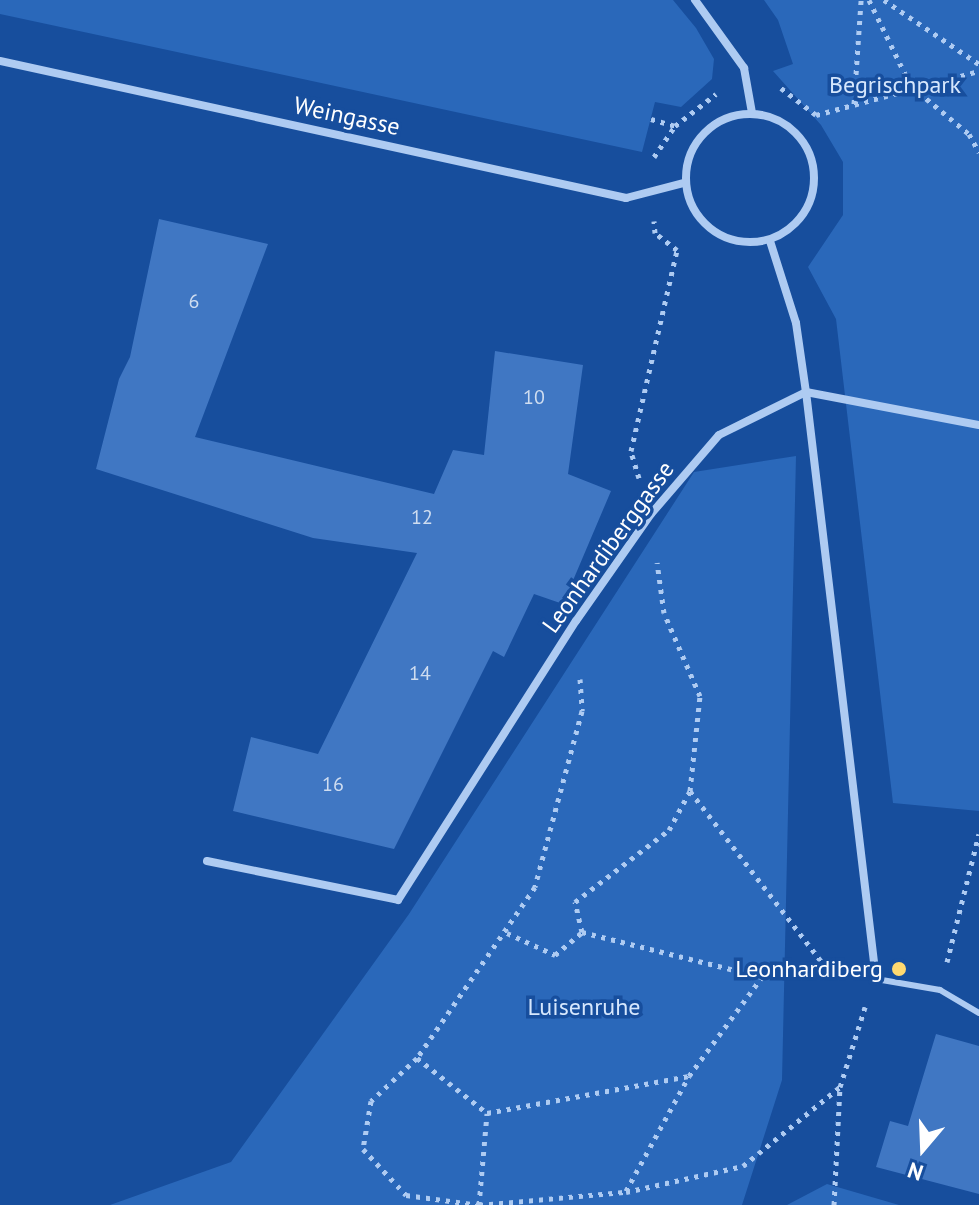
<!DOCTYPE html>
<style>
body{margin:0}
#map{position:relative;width:979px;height:1205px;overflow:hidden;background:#174e9d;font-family:"PT Sans",sans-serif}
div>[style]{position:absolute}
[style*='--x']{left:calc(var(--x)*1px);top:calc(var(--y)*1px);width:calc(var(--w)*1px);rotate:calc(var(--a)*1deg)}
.green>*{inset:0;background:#2a68ba}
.building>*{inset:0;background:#4077c3}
.path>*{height:5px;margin-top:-2.5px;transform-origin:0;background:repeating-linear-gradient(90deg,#aecbf2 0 4px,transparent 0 10px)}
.service>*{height:6px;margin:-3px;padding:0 3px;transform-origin:3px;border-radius:3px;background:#aecbf2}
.minor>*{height:8px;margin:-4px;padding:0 4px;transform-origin:4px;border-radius:4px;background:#aecbf2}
.minor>.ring{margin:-4px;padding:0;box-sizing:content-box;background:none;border:8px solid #aecbf2;border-radius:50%}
.dots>*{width:22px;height:22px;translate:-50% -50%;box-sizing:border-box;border:4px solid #174e9d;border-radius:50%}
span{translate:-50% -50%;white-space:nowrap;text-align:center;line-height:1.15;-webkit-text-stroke:7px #174e9d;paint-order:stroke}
.number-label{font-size:20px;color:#cfddf0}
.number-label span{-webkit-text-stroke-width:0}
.park-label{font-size:24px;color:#d6e7fd}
.street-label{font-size:24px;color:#fff}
.poi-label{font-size:24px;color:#fff}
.right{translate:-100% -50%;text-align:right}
.north{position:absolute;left:883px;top:1109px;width:80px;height:80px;-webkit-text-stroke:6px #174e9d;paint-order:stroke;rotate:199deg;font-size:22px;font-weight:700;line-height:32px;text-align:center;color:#fff}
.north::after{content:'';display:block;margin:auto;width:28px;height:36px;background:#fff;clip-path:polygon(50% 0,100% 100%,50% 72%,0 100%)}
</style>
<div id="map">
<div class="green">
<i style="clip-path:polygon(0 0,673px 0,696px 28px,714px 59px,712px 79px,681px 107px,655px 102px,642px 152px,0 14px)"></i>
<i style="clip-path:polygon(764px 0,979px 0,979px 811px,893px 803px,836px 319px,808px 267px,843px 215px,843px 162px,821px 125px,773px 71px,793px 64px,778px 20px)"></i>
<i style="clip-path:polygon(796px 456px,782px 1080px,742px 1205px,110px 1205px,231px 1162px,409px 914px,694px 472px)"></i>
<i style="clip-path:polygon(827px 1184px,899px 1205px,787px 1205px)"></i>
</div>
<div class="building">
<i style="clip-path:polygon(159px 219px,268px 244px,195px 437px,434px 494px,453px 450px,484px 455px,495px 351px,583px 365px,568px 474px,611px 491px,563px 604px,534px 594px,504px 657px,493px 651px,394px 849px,233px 811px,251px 737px,318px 754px,417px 553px,313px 538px,96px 469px,119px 379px,130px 357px)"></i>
<i style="clip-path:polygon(936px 1034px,979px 1046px,979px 1194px,876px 1167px,890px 1121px,908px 1126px)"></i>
</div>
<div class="path">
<i style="--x:869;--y:0;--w:96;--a:64"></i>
<i style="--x:911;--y:86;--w:75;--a:39.6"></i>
<i style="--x:969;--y:134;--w:21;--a:61"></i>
<i style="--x:884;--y:0;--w:115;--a:34"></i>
<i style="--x:781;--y:88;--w:44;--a:37.6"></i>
<i style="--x:816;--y:115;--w:169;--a:-15.1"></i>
<i style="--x:854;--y:104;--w:104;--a:-86.1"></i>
<i style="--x:651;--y:119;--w:25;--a:16"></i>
<i style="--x:654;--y:157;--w:37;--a:-56"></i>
<i style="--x:675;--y:126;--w:52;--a:-38"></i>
<i style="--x:639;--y:478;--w:28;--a:-107"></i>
<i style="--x:631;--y:451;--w:206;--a:-77.1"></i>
<i style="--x:677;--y:250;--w:28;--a:-142"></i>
<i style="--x:655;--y:233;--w:12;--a:-95"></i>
<i style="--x:580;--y:679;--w:32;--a:86"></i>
<i style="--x:582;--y:711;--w:182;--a:105"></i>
<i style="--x:535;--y:887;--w:208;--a:124.6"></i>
<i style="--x:417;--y:1058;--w:63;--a:136.9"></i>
<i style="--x:371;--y:1101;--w:49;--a:99.5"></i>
<i style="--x:363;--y:1149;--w:63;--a:46.9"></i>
<i style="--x:406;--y:1195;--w:74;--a:7.8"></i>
<i style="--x:479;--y:1205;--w:148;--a:-5.1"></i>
<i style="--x:626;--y:1192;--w:120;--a:-12.5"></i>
<i style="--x:743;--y:1166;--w:125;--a:-39.2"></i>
<i style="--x:690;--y:791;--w:221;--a:52.4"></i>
<i style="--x:582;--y:932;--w:31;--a:-103"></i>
<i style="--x:575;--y:902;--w:118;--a:-37.5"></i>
<i style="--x:669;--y:830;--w:44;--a:-61.7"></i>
<i style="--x:690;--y:791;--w:96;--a:-84"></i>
<i style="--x:700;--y:696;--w:90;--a:-113.4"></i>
<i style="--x:664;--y:613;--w:51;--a:-97.8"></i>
<i style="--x:507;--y:933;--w:53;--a:24.6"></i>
<i style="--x:555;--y:955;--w:35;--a:-40"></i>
<i style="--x:582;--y:932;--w:186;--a:14"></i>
<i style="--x:947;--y:962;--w:132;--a:-76"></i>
<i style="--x:417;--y:1058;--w:89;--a:38.2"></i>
<i style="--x:487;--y:1113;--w:204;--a:-10.4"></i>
<i style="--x:626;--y:1191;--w:131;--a:-61.3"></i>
<i style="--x:689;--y:1076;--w:123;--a:-53.6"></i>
<i style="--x:762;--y:977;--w:65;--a:-8.9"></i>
<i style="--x:826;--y:967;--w:18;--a:13"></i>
<i style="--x:479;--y:1205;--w:92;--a:-85"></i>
<i style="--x:834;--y:1205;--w:118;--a:-87.1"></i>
<i style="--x:840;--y:1087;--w:84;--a:-72.6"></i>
</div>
<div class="service">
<i style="--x:876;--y:979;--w:65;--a:9.8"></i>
<i style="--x:940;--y:990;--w:45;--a:30.5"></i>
</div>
<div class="minor">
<i style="--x:695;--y:0;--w:84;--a:54.2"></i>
<i style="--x:744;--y:68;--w:46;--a:79.9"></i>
<i style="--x:0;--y:61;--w:641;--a:12.34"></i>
<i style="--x:626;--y:198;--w:60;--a:-14.5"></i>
<i class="ring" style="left:686px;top:114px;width:120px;height:120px"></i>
<i style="--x:770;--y:241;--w:86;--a:72.4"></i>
<i style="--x:796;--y:323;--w:70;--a:81.8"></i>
<i style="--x:806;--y:392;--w:176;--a:10.8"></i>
<i style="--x:207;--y:861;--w:195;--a:11.5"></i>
<i style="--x:398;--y:900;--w:331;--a:-57.5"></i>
<i style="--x:576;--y:621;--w:131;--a:-55"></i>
<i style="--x:651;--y:514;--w:104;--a:-49.3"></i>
<i style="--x:719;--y:435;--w:97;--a:-26.3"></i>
<i style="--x:806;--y:392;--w:591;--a:83.2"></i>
</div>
<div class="dots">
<i style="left:899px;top:969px;background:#ffd970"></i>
</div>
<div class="number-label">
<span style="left:194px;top:301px">6</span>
<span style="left:534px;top:397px">10</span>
<span style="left:422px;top:517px">12</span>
<span style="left:420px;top:673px">14</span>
<span style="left:333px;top:784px">16</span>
</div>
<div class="park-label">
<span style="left:895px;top:85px">Begrischpark</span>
<span style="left:584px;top:1007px">Luisenruhe</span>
</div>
<div class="street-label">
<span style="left:347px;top:116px;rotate:12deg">Weingasse</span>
<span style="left:608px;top:547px;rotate:-54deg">Leonhardiberggasse</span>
</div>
<div class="poi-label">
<span class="right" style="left:883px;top:969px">Leonhardiberg</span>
</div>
<div class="north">N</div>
</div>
